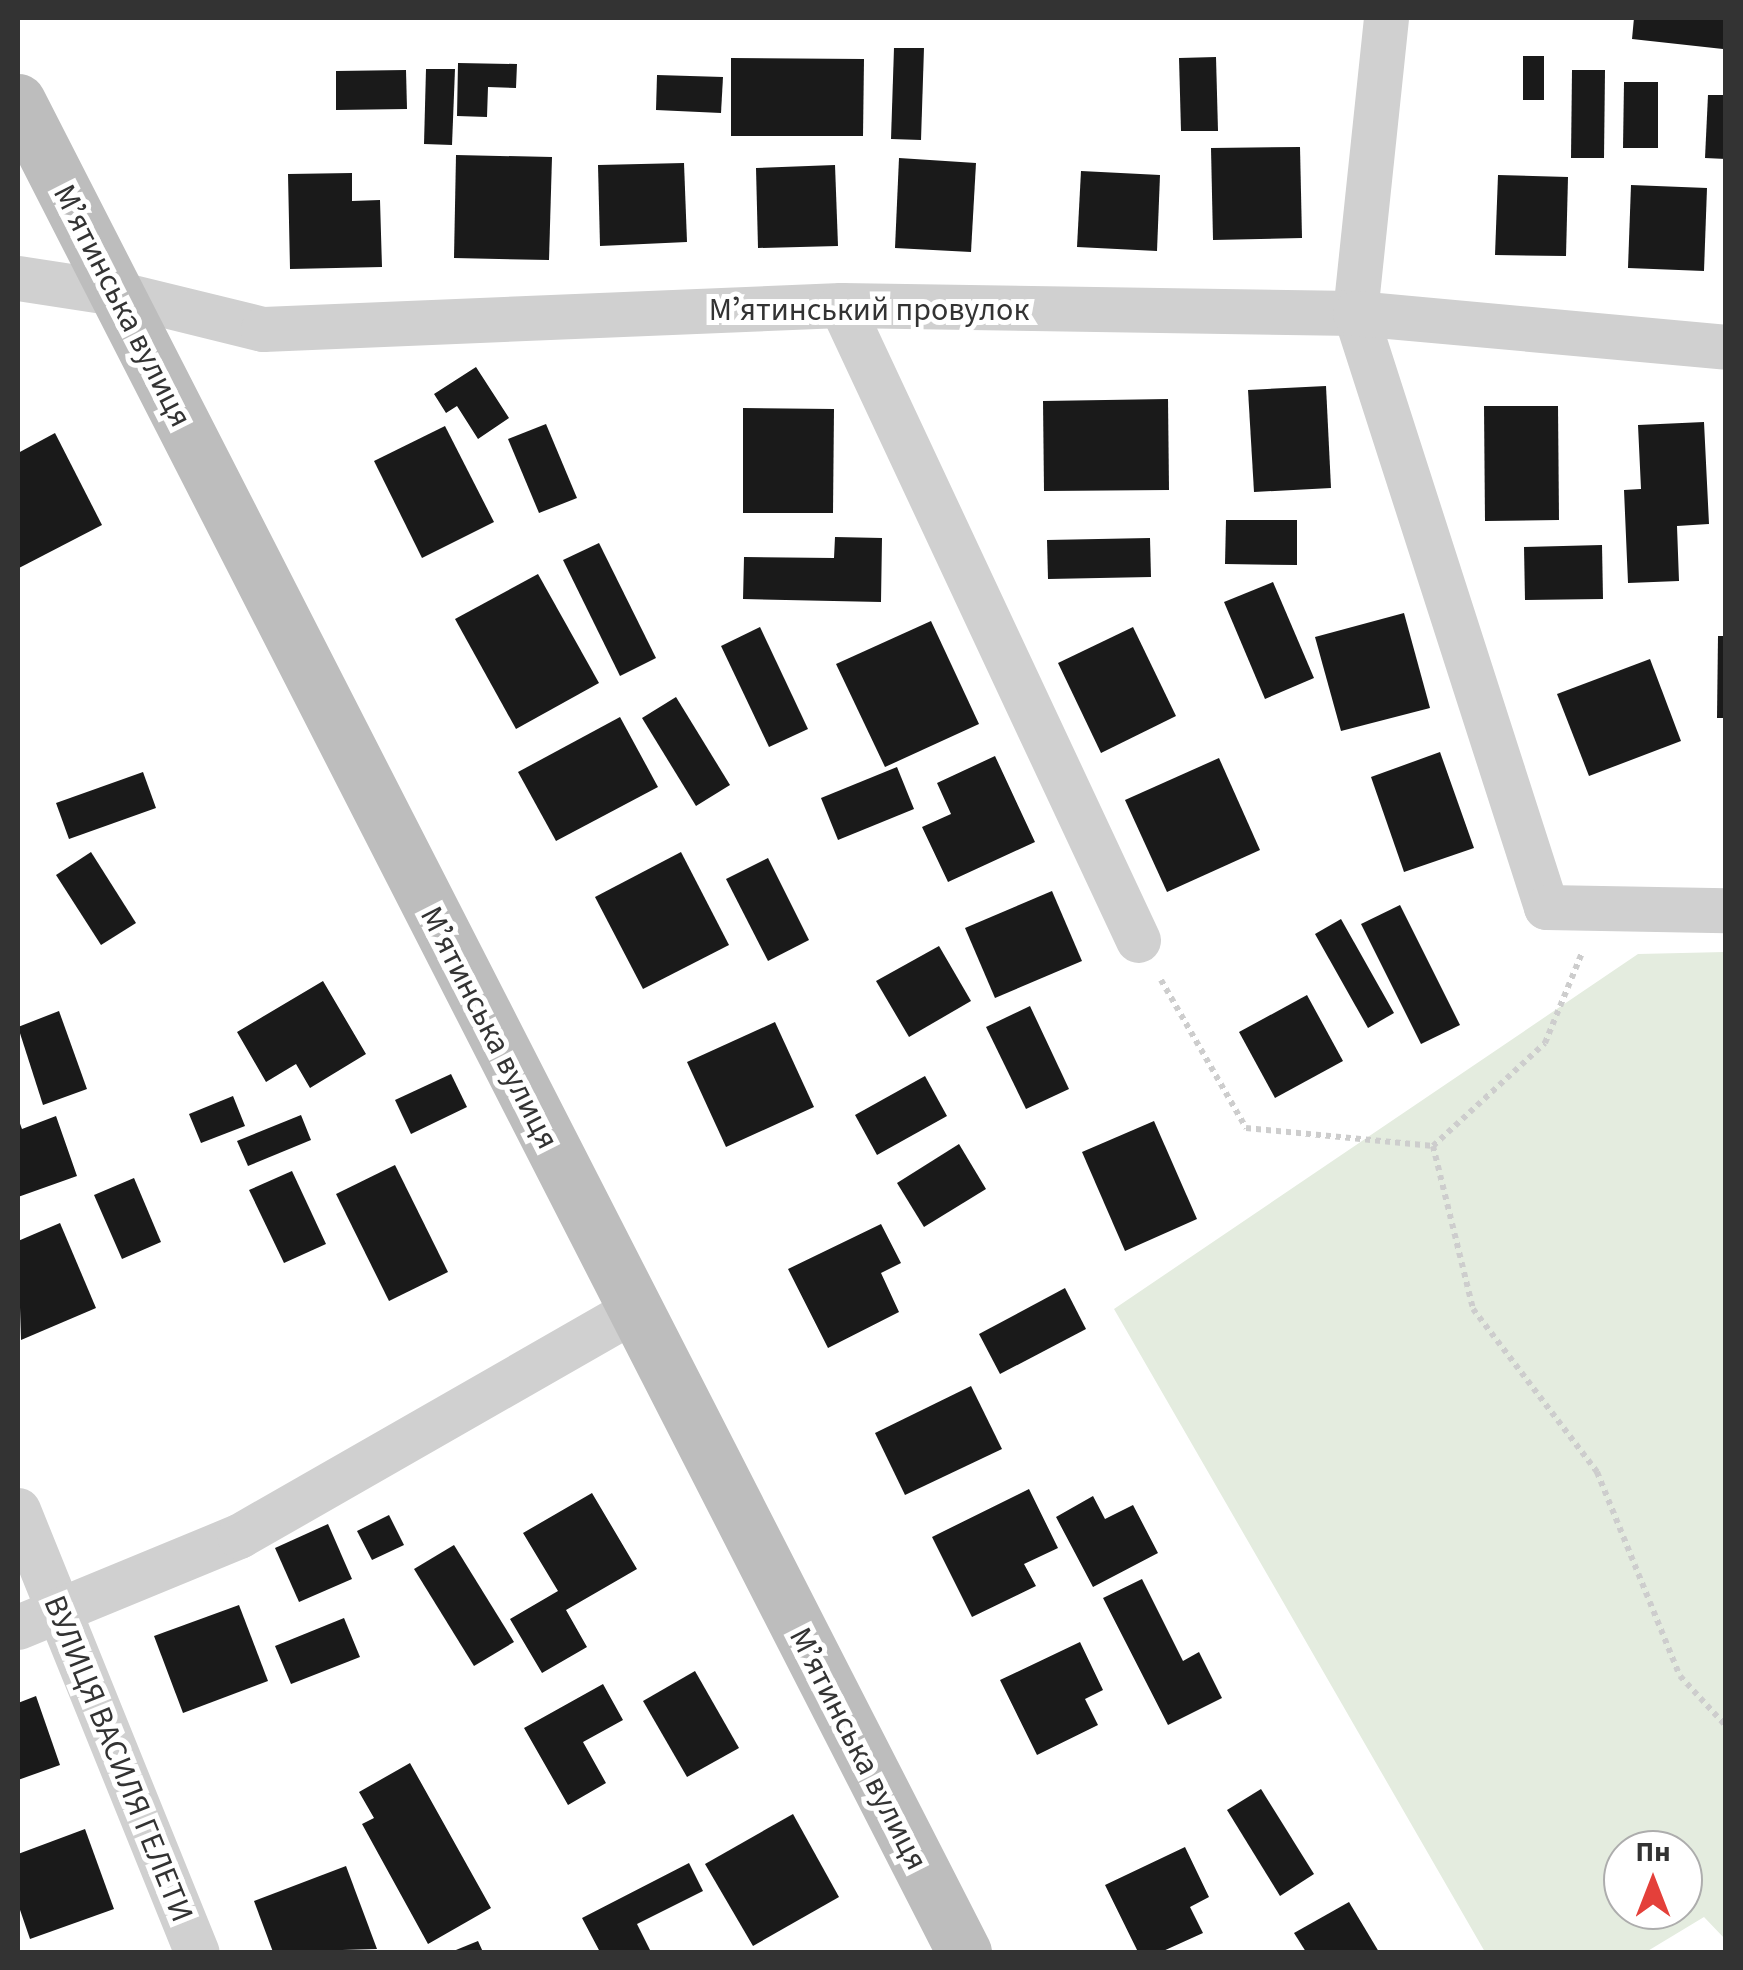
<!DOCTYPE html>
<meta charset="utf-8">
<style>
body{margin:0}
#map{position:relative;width:1743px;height:1970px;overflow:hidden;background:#fff;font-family:"Source Sans 3",sans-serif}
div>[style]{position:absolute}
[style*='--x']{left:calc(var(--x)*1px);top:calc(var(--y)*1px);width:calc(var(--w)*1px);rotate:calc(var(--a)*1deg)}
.green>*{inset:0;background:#e4ecdf}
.building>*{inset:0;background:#1a1a1a}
.path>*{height:6px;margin-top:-3px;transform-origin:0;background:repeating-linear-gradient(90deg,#cdcdcd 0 5px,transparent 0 10px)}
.street>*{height:45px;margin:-22.5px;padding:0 22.5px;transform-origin:22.5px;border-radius:22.5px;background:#d0d0d0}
.secondary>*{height:55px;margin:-27.5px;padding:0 27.5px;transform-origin:27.5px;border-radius:27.5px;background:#bdbdbd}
span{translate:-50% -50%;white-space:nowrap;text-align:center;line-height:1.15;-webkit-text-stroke:10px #fff;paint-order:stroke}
.street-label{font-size:32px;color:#333}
.frame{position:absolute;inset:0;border:20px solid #333;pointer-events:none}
.north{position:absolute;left:1603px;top:1830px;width:100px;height:100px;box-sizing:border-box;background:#fff;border:2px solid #adadad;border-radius:50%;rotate:0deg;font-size:28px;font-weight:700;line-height:40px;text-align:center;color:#333}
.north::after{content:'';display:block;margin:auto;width:35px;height:45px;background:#e4403a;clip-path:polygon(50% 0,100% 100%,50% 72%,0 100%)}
</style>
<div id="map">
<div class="green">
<i style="clip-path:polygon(evenodd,1725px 952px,1725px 1939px,1704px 1917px,1646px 1952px,1485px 1952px,1114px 1309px,1638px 954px,1725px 952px,1623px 1850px,1683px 1850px,1683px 1910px,1623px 1910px,1623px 1850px)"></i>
</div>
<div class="building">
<i style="clip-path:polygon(1634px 18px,1726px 18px,1723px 49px,1632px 39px)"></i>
<i style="clip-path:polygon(894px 48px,924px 48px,921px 140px,891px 139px)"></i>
<i style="clip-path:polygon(1523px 56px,1544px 56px,1544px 100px,1523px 100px)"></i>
<i style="clip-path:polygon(1216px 57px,1218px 131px,1181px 131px,1179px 58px)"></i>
<i style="clip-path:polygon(731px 58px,864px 59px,863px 136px,731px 136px)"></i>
<i style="clip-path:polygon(458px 63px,517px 64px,516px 88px,488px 87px,487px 117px,457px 116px)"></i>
<i style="clip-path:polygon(426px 69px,455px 69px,452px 145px,424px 144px)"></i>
<i style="clip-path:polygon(406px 70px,407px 109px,336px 110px,336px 71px)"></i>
<i style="clip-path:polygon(1572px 70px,1605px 70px,1604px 158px,1571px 158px)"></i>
<i style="clip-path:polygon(657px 75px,723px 77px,721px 113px,656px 110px)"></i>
<i style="clip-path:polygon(1624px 82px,1658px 82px,1658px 148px,1623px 148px)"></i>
<i style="clip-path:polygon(1708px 95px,1726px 95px,1726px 159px,1705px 158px)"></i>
<i style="clip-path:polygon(1300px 147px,1302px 238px,1213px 240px,1211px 148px)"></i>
<i style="clip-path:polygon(456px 155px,552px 157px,549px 260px,454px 258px)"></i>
<i style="clip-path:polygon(899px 158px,976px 163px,971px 252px,895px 248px)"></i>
<i style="clip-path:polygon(684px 163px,687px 242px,600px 246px,598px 165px)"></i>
<i style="clip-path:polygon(835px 165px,838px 246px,758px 248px,756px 168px)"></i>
<i style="clip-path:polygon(1081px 171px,1160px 175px,1157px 251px,1077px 247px)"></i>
<i style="clip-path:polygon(352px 173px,352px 201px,380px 200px,382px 267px,290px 269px,288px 174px)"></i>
<i style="clip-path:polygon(1498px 175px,1568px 177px,1566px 256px,1495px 255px)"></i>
<i style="clip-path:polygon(1631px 185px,1707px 188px,1704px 271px,1628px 268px)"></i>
<i style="clip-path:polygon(476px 367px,509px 418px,478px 439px,457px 406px,446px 413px,434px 394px)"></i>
<i style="clip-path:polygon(1326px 386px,1331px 488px,1254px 492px,1248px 390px)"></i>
<i style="clip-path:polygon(1168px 399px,1169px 490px,1044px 491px,1043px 401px)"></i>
<i style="clip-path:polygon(1484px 406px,1558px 406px,1559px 520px,1485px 521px)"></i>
<i style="clip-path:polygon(743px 408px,834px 409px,833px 513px,743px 513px)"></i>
<i style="clip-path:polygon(1704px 422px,1709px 524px,1677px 526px,1679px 581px,1628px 583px,1624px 490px,1641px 489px,1638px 425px)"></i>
<i style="clip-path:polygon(546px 424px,577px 498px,539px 513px,508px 439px)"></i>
<i style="clip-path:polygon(445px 426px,494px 522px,422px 558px,374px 461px)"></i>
<i style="clip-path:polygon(55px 433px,102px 525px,19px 568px,18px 453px)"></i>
<i style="clip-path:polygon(1226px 520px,1297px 520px,1297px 565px,1225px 564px)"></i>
<i style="clip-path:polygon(835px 537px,882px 538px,881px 602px,743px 599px,744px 557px,834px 558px)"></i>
<i style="clip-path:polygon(1150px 538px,1151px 577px,1048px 579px,1047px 540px)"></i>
<i style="clip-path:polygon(599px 543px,656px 658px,620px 676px,563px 560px)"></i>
<i style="clip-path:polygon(1602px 545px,1603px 599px,1525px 600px,1524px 547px)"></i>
<i style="clip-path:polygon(538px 574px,599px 683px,516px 729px,455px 619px)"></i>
<i style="clip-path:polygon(1273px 582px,1314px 678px,1265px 699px,1224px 602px)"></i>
<i style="clip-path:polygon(1404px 613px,1430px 708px,1341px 731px,1315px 637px)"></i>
<i style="clip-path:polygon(931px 621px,979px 724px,885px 767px,836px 664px)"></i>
<i style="clip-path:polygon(760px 627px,808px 729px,769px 747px,721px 646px)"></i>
<i style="clip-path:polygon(1133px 627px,1176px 716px,1101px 753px,1058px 663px)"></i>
<i style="clip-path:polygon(1718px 636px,1726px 636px,1726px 718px,1717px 718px)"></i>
<i style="clip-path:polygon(1650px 659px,1681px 741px,1589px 776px,1557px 694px)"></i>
<i style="clip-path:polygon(676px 697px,730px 785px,696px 806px,642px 718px)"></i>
<i style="clip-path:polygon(620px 717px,658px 787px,556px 841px,518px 772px)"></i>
<i style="clip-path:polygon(1440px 752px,1474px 848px,1404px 872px,1371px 777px)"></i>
<i style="clip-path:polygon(995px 756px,1035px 842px,948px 882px,922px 827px,951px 814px,937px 783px)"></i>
<i style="clip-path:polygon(1219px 758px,1260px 850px,1167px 892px,1125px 800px)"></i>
<i style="clip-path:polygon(897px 767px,914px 809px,838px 840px,821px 798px)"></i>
<i style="clip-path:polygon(143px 772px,156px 808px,69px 839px,56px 803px)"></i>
<i style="clip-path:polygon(91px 852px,136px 923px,101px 945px,56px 875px)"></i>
<i style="clip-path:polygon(681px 852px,729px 945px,643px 989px,595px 897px)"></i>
<i style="clip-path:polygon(768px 858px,809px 940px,768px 961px,726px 879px)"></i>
<i style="clip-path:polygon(1052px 891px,1082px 961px,995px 998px,965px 928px)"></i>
<i style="clip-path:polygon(1400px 905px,1460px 1025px,1421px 1044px,1361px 924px)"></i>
<i style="clip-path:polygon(1341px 919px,1394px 1013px,1368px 1028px,1315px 934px)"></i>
<i style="clip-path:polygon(939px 946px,971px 1001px,909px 1037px,876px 981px)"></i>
<i style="clip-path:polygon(323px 981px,366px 1054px,310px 1088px,296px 1064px,266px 1082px,237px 1032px)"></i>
<i style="clip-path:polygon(1307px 995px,1343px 1061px,1275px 1098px,1239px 1032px)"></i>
<i style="clip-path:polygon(1030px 1006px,1069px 1089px,1026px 1109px,986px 1027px)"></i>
<i style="clip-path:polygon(59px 1011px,87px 1089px,43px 1105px,18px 1027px)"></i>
<i style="clip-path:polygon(775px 1022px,814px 1107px,726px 1147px,687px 1062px)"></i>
<i style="clip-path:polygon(451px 1074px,467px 1107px,411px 1134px,395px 1100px)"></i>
<i style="clip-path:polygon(925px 1076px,947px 1116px,877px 1155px,855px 1115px)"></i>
<i style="clip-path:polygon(233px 1096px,245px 1126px,201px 1143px,189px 1114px)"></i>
<i style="clip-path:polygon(301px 1115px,311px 1140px,248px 1166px,237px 1141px)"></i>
<i style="clip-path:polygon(56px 1116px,77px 1176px,18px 1197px,18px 1118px,22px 1129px)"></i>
<i style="clip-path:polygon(1154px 1121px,1197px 1219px,1125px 1251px,1082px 1152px)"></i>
<i style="clip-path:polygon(959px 1144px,986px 1189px,924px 1227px,897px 1183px)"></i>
<i style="clip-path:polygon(395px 1165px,448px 1272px,389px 1301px,336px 1194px)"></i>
<i style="clip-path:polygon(292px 1171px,326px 1244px,284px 1263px,249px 1190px)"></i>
<i style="clip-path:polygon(134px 1178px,161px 1242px,122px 1259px,94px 1195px)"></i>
<i style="clip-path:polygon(60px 1223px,96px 1308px,21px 1340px,18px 1241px)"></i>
<i style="clip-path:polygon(881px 1224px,901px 1263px,881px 1273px,899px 1312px,828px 1348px,788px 1269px)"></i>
<i style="clip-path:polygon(1065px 1288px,1086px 1329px,1000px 1374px,979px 1334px)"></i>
<i style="clip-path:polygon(971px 1386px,1002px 1449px,905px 1495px,875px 1433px)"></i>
<i style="clip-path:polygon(1029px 1489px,1058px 1548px,1024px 1564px,1036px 1586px,972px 1617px,932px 1537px)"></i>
<i style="clip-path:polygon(592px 1493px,637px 1569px,566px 1610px,587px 1647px,542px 1673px,510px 1619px,558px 1591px,523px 1533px)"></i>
<i style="clip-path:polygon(1093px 1496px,1105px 1519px,1133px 1505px,1158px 1553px,1093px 1587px,1056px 1517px)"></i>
<i style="clip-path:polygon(389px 1515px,404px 1545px,372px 1560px,357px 1531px)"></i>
<i style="clip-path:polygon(328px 1524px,352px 1579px,299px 1602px,275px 1548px)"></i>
<i style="clip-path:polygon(454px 1545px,514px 1642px,474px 1666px,414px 1569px)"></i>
<i style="clip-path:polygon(1142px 1579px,1183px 1661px,1199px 1652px,1222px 1698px,1168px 1725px,1103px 1598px)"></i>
<i style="clip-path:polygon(239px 1605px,268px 1681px,183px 1713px,154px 1636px)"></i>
<i style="clip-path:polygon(344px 1618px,360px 1657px,291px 1684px,275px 1646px)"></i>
<i style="clip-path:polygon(1080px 1642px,1103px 1690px,1085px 1699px,1098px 1725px,1037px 1755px,1000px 1680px)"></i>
<i style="clip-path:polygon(695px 1671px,739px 1748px,687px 1777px,643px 1701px)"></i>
<i style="clip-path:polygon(603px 1684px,623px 1720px,583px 1742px,606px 1783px,568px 1805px,524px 1728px)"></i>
<i style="clip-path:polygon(36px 1696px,60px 1765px,18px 1780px,18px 1703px)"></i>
<i style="clip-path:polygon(410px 1763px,491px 1908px,428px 1944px,362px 1824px,374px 1818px,359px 1792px)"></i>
<i style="clip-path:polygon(1261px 1789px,1314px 1874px,1280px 1896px,1227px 1810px)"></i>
<i style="clip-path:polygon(793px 1814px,839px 1897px,753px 1946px,705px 1864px)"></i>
<i style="clip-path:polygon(85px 1829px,114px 1909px,30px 1939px,18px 1904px,18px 1854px)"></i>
<i style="clip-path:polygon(1185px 1847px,1209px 1897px,1190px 1907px,1203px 1933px,1161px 1952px,1138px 1952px,1105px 1885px)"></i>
<i style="clip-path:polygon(689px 1863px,703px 1891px,637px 1924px,651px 1952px,600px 1952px,582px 1918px)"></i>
<i style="clip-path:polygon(346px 1866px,377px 1949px,273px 1952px,254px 1901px)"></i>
<i style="clip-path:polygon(1349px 1902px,1379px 1952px,1306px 1952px,1294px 1933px)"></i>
<i style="clip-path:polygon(478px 1941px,483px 1952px,451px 1952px)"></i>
</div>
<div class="path">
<i style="--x:1161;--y:980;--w:171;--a:60.1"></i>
<i style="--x:1246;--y:1128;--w:188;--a:5.5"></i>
<i style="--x:1433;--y:1146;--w:168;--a:76.2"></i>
<i style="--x:1473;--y:1309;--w:205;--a:52.7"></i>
<i style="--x:1597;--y:1472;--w:220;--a:67.9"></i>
<i style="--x:1680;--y:1676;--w:68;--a:47.4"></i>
<i style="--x:1433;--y:1146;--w:152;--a:-42.6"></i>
<i style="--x:1545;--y:1043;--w:97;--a:-67.7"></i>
</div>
<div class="street">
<i style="--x:1386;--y:18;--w:297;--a:96"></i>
<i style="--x:1355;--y:313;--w:624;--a:72.17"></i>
<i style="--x:1546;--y:907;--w:180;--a:1"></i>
<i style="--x:18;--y:278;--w:99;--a:8.7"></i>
<i style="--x:116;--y:293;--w:151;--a:13.8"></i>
<i style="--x:263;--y:329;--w:578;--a:-2.38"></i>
<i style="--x:841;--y:305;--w:514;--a:0.89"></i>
<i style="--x:1355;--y:313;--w:373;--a:5.2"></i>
<i style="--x:841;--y:305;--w:701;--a:64.93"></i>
<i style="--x:18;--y:1510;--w:477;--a:68"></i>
<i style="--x:18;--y:1627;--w:239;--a:-22.4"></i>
<i style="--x:239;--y:1536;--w:453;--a:-29.8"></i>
</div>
<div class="secondary">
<i style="--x:18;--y:101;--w:2079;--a:62.93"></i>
</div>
<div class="street-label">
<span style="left:122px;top:306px;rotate:63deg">Мʼятинська вулиця</span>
<span style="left:869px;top:310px">Мʼятинський провулок</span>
<span style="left:489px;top:1028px;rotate:63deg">Мʼятинська вулиця</span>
<span style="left:858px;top:1749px;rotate:63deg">Мʼятинська вулиця</span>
<span style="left:118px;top:1759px;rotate:68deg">ВУЛИЦЯ ВАСИЛЯ ГЕЛЕТИ</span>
</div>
<div class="frame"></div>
<div class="north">Пн</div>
</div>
